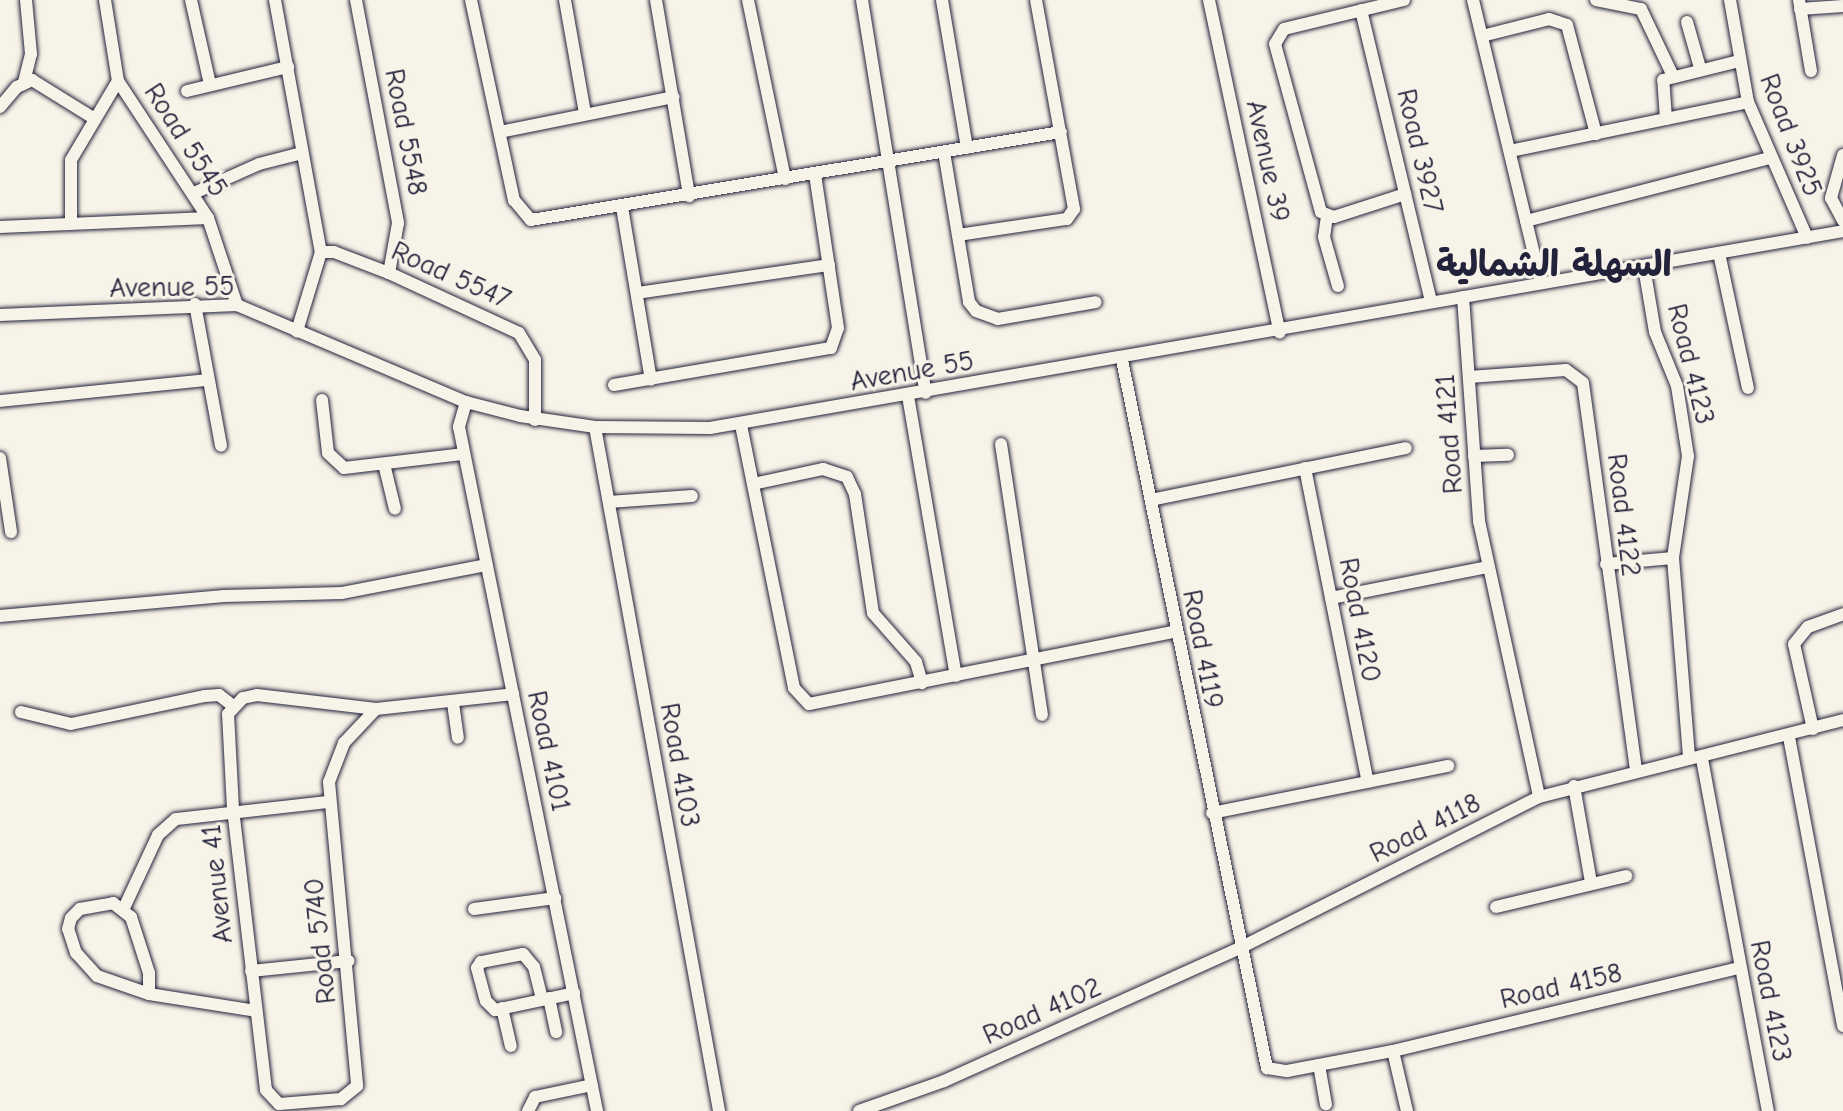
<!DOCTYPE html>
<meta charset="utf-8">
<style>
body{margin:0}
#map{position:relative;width:1843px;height:1111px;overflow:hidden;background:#f7f3e8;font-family:"Comic Neue","Playpen Sans Arabic",sans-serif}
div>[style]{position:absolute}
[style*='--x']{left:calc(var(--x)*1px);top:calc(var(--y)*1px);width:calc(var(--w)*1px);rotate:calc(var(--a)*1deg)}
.roads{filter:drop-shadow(0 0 2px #22223b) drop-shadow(0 0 2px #22223b)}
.minor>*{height:12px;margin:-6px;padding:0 6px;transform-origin:6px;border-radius:6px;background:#f7f3e8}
span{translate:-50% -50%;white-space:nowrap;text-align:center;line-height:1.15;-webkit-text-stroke:6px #f7f3e8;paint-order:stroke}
.street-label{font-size:28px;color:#22223b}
.district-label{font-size:36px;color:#22223b;font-weight:700}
</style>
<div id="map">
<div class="roads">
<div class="minor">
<i style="--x:105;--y:0;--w:82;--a:80.9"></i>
<i style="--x:118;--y:81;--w:164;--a:56.7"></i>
<i style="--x:208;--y:218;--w:92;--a:71.6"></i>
<i style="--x:191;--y:0;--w:86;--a:77.3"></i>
<i style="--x:275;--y:0;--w:256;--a:79.7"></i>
<i style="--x:321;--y:252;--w:83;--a:106.9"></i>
<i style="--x:356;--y:0;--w:227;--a:79.3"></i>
<i style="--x:398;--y:223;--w:51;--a:100.2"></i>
<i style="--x:471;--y:0;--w:205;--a:77.9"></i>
<i style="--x:514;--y:200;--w:26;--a:50"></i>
<i style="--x:531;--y:220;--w:537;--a:-9.43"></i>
<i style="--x:565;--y:0;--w:115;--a:80"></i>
<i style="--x:656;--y:0;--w:199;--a:80.4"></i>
<i style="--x:748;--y:0;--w:183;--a:78.3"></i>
<i style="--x:862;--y:0;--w:398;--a:80.8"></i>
<i style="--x:942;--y:0;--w:150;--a:80.4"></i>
<i style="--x:1209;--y:0;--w:340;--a:78"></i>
<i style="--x:1404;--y:0;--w:123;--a:166.4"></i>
<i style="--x:1284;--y:29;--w:17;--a:121"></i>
<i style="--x:1275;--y:44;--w:174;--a:74.7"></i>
<i style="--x:1321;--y:212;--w:14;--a:21"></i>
<i style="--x:1334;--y:217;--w:75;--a:-17.9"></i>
<i style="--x:1473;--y:0;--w:291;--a:76.5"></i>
<i style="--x:1596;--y:0;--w:46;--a:11.3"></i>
<i style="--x:1641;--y:9;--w:74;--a:64.5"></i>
<i style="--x:1730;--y:0;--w:104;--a:80"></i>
<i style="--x:1748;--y:102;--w:148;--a:66.5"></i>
<i style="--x:1799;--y:0;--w:72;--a:80.4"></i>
<i style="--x:1800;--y:9;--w:43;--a:-4"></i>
<i style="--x:1361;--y:10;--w:300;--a:76.5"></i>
<i style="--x:1687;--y:22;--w:48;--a:74.2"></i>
<i style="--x:1482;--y:36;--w:69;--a:-14.2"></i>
<i style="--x:1549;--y:19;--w:19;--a:18"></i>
<i style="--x:1567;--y:25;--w:113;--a:75.1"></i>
<i style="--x:24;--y:82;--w:29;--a:-76"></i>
<i style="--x:31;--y:54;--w:54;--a:-95.3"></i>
<i style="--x:187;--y:91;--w:104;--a:-13.4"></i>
<i style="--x:0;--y:107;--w:26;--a:-50"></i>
<i style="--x:17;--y:87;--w:17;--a:-25"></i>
<i style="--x:32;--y:80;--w:74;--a:31.8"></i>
<i style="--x:1666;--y:119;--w:39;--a:-94"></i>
<i style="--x:1663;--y:80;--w:78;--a:-14"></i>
<i style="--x:500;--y:132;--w:177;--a:-11.4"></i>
<i style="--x:1510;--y:151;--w:243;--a:-11.6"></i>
<i style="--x:944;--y:152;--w:152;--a:80.5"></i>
<i style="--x:969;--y:302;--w:11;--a:52"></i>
<i style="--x:976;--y:311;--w:23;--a:20"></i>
<i style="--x:998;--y:319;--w:99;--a:-9.8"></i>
<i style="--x:1843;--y:155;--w:45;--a:105.6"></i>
<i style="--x:1831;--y:198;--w:26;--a:62"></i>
<i style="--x:194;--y:193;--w:71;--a:-24"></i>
<i style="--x:259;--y:164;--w:44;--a:-14.3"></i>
<i style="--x:622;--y:207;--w:175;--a:80.5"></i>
<i style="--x:1327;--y:216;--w:21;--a:98"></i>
<i style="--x:1324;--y:237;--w:51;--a:74.1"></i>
<i style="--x:1526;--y:221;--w:251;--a:-14.5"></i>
<i style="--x:71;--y:224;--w:64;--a:-90"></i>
<i style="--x:71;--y:160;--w:92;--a:-59.3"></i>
<i style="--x:0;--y:227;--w:208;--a:-2.5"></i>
<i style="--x:958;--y:235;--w:110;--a:-8.4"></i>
<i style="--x:1067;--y:219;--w:12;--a:-55"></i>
<i style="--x:1074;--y:209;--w:212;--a:-100.3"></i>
<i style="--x:321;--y:252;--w:13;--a:0"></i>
<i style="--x:334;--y:252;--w:59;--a:20.9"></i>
<i style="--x:389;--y:273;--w:143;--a:24.8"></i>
<i style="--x:519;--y:333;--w:31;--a:59"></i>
<i style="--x:535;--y:360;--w:60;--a:90"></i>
<i style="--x:1719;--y:253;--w:138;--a:77.9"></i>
<i style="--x:1644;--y:267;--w:66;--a:80.4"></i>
<i style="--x:1655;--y:332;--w:58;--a:67.8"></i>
<i style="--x:1677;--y:386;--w:71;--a:81.1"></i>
<i style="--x:1688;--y:456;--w:103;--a:98.4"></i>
<i style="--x:1673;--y:558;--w:201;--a:85.4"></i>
<i style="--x:637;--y:293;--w:194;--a:-8.3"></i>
<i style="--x:1463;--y:297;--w:225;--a:85.9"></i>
<i style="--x:1479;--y:521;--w:282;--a:77.7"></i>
<i style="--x:195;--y:304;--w:144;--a:79.6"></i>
<i style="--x:0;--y:315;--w:237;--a:-2.4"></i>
<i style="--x:237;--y:305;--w:249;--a:23"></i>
<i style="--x:466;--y:402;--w:56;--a:14.5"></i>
<i style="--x:520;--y:416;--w:76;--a:8.3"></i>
<i style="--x:595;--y:427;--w:115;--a:0.5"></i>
<i style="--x:710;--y:428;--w:1150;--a:-9.86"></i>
<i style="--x:1122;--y:360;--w:723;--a:78.43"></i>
<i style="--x:1267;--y:1068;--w:20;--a:9"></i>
<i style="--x:1287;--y:1071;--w:108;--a:-10.7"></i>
<i style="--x:1393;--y:1051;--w:357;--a:-13.5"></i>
<i style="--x:1469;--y:377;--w:97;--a:-4.1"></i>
<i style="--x:1566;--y:370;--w:21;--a:37"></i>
<i style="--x:1583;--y:383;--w:391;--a:82.2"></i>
<i style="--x:614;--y:385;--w:220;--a:-9.7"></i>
<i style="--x:831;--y:348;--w:21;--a:-71"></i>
<i style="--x:838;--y:328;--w:156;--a:-98.5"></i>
<i style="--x:908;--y:396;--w:284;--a:80.3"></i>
<i style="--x:322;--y:400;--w:53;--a:83.5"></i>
<i style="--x:328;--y:453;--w:22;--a:43"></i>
<i style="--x:344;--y:468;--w:121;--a:-6.7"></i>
<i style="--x:0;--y:401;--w:208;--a:-5.8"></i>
<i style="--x:466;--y:402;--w:26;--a:106"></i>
<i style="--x:459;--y:427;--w:698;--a:78.59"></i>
<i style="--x:741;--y:425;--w:268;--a:78.6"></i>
<i style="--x:794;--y:688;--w:22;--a:47"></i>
<i style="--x:809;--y:704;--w:372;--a:-11.2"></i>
<i style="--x:595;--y:427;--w:695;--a:79.72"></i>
<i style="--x:1001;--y:444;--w:274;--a:81.4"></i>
<i style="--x:1474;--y:456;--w:34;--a:-2"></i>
<i style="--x:0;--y:458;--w:75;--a:81.5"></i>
<i style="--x:384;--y:464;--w:46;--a:76.3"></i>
<i style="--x:1305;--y:468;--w:320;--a:78.7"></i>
<i style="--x:753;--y:484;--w:72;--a:-12.1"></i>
<i style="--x:823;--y:469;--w:25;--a:18"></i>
<i style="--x:847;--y:477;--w:19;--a:65"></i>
<i style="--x:855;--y:494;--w:120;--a:81.4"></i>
<i style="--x:873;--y:613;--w:65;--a:48.7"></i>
<i style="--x:916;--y:662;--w:22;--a:74"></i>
<i style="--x:1151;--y:500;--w:260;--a:-11.5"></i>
<i style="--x:609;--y:502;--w:83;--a:-4.1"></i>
<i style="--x:1606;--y:564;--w:67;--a:-5.1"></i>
<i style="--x:1331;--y:598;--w:159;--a:-11.2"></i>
<i style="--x:0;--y:616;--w:225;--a:-5.1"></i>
<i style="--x:224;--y:596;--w:118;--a:-1.5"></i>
<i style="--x:342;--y:593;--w:147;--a:-11"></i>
<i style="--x:453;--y:703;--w:35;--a:82"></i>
<i style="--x:376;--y:709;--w:47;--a:133.3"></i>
<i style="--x:344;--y:743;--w:42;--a:111"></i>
<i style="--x:329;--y:782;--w:305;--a:84.7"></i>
<i style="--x:357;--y:1086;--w:21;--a:141"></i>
<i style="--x:341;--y:1099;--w:62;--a:175.4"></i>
<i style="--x:279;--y:1104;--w:19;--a:-133"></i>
<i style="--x:266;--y:1090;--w:283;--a:-96.7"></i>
<i style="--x:233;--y:809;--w:95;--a:-93"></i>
<i style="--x:228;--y:714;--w:22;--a:-47"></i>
<i style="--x:243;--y:698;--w:14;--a:-12"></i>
<i style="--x:257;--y:695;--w:120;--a:6.7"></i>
<i style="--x:376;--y:709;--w:138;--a:-6.2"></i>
<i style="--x:21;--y:712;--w:51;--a:13.5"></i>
<i style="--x:71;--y:724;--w:137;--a:-11.8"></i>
<i style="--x:205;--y:696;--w:14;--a:-4"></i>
<i style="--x:219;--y:695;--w:18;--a:38"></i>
<i style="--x:1813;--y:729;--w:87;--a:-102.6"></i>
<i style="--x:1794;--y:644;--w:22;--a:-51"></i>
<i style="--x:1808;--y:627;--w:37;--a:-20"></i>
<i style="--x:1789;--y:737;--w:294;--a:79.4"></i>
<i style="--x:1702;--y:759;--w:358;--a:79.4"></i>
<i style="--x:1574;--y:786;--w:97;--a:80"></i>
<i style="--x:1212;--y:813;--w:241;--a:-11.3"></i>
<i style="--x:113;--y:903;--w:23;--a:38"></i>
<i style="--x:131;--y:917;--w:59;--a:72.2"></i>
<i style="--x:149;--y:973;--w:21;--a:90"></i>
<i style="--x:149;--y:994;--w:55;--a:-160.9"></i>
<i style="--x:97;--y:976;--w:31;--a:-132"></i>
<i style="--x:76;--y:953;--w:25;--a:-108"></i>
<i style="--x:68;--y:929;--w:11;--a:-75"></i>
<i style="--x:71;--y:918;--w:13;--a:-45"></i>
<i style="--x:80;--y:909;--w:34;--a:-10"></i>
<i style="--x:1496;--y:907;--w:134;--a:-13.4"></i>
<i style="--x:124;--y:908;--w:81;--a:-65"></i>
<i style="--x:158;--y:835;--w:24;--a:-42"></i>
<i style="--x:176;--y:819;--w:153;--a:-6.4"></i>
<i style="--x:474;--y:909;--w:82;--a:-7.7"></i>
<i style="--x:251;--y:971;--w:98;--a:-5.9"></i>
<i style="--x:149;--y:994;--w:108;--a:9"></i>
<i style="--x:549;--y:998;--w:35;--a:78"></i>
<i style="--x:542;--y:999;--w:33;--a:-104"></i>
<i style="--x:534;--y:967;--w:17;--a:-130"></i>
<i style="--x:523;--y:954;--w:43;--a:169.2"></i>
<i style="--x:481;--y:962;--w:7;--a:124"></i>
<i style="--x:477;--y:968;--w:34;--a:75"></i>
<i style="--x:486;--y:1001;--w:13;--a:45"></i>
<i style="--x:495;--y:1010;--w:81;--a:-12.1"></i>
<i style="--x:502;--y:1008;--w:39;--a:77"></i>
<i style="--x:1393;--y:1051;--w:62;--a:76.9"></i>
<i style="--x:1319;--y:1065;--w:40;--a:80"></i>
<i style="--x:528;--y:1111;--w:16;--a:-63"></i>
<i style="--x:535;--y:1097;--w:58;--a:-11.9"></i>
<i style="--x:859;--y:1111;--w:90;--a:-19.4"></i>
<i style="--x:944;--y:1081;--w:327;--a:-24.2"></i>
<i style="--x:1242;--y:947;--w:333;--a:-26.8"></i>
<i style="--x:1539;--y:797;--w:314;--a:-14.2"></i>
</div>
</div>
<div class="street-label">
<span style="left:406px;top:132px;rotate:79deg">Road 5548</span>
<span style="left:1791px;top:135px;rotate:69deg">Road 3925</span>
<span style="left:186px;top:140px;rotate:57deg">Road 5545</span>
<span style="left:1420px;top:151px;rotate:77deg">Road 3927</span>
<span style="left:1268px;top:161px;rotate:78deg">Avenue 39</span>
<span style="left:451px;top:275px;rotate:24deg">Road 5547</span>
<span style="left:172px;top:287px;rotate:-1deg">Avenue 55</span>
<span style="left:1691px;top:364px;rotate:76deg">Road 4123</span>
<span style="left:912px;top:371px;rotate:-10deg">Avenue 55</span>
<span style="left:1449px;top:434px;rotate:-94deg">Road 4121</span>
<span style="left:1624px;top:515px;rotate:83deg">Road 4122</span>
<span style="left:1360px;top:620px;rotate:79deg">Road 4120</span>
<span style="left:1203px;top:649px;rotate:79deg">Road 4119</span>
<span style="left:549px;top:751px;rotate:78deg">Road 4101</span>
<span style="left:680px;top:765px;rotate:80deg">Road 4103</span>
<span style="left:1425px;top:828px;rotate:-27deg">Road 4118</span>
<span style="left:217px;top:884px;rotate:-96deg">Avenue 41</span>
<span style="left:320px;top:941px;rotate:-96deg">Road 5740</span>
<span style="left:1561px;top:986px;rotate:-13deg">Road 4158</span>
<span style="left:1771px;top:1001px;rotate:79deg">Road 4123</span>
<span style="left:1042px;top:1011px;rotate:-24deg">Road 4102</span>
</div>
<div class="district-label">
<span style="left:1554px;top:265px">السهلة الشمالية</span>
</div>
</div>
